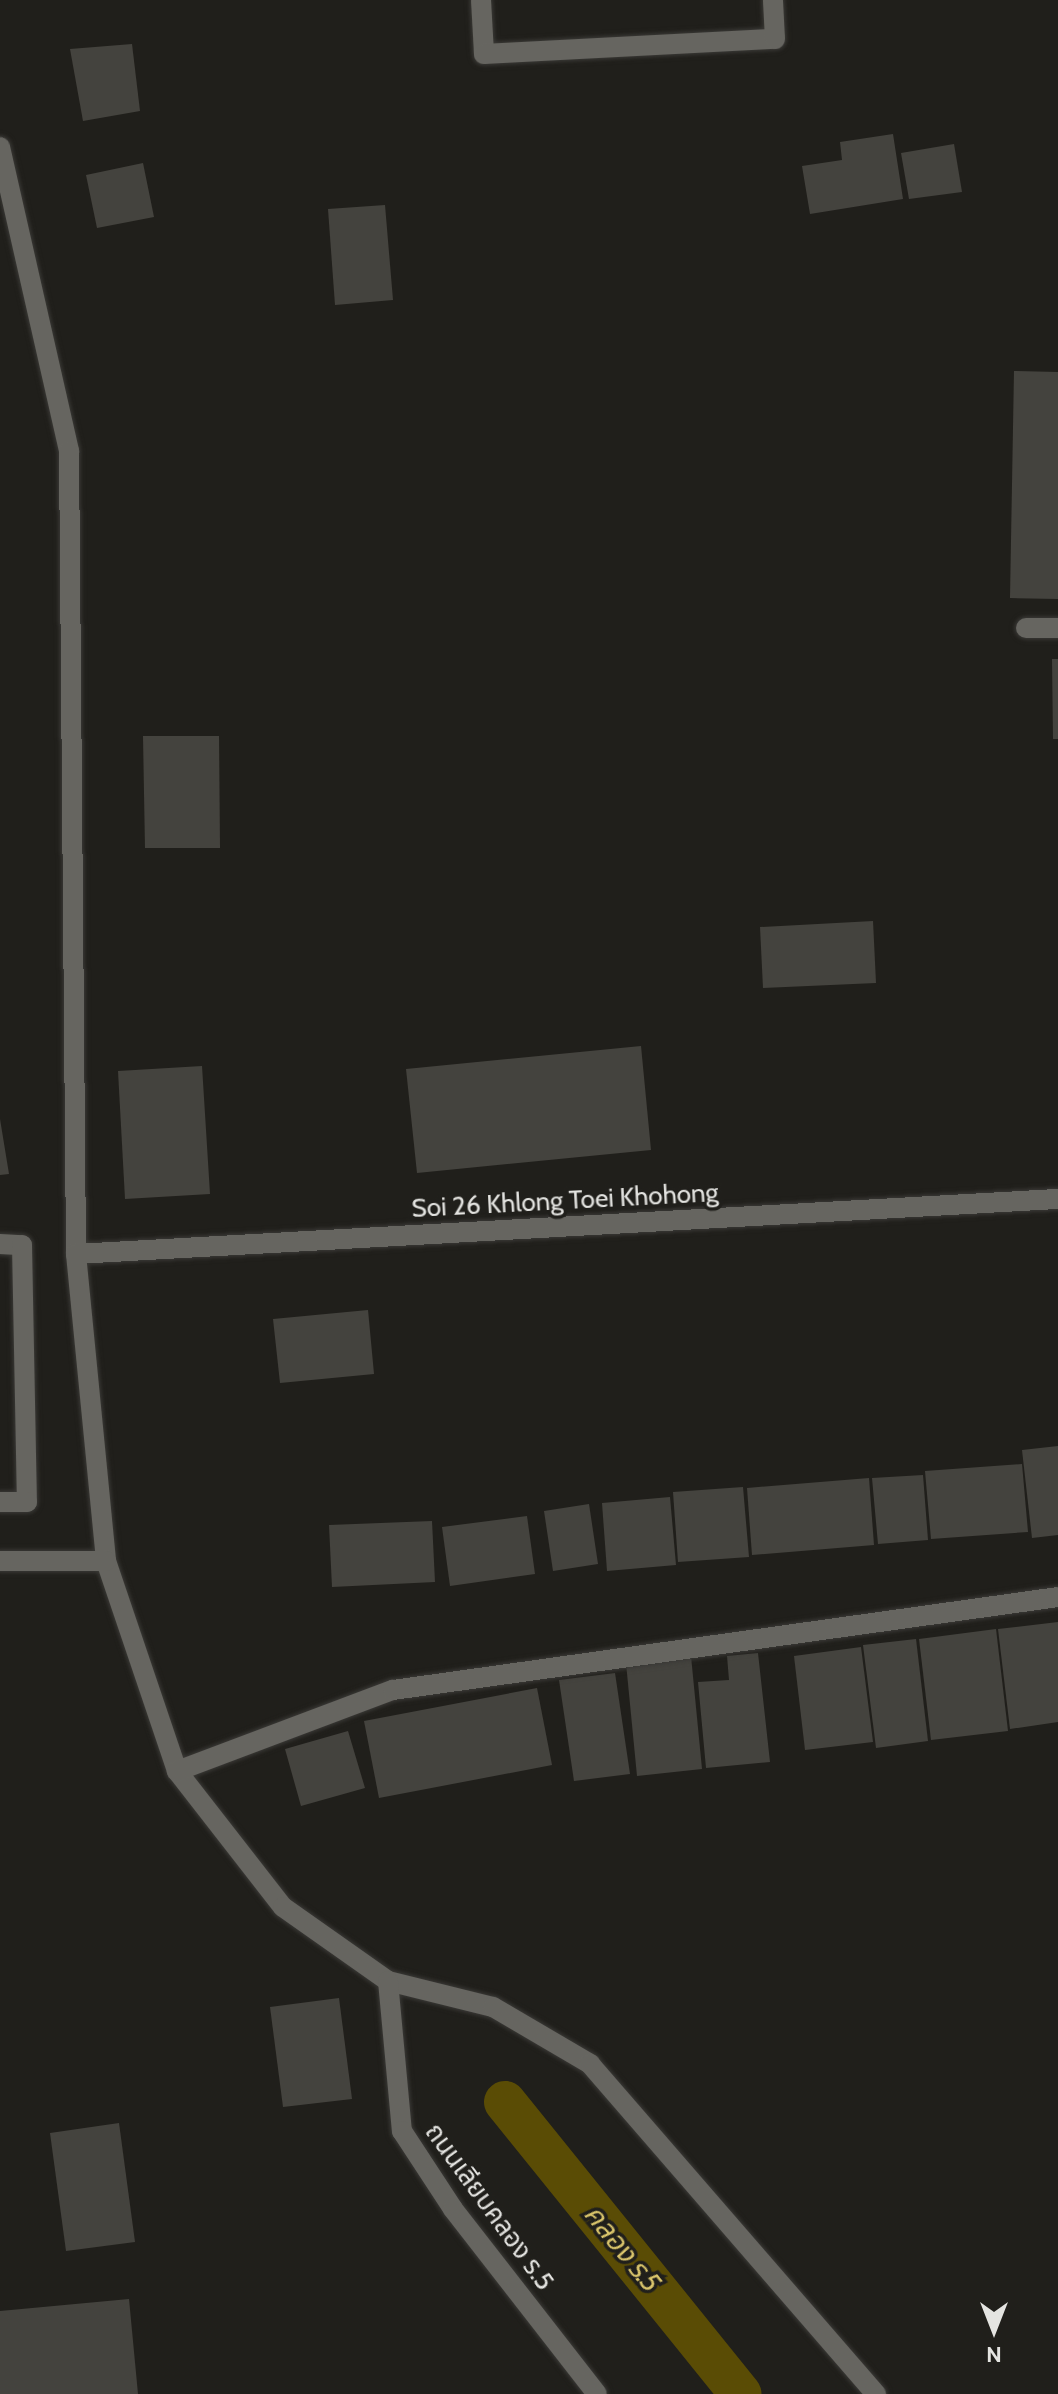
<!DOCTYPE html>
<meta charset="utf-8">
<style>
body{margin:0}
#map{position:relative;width:1058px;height:2394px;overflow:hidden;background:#201f1b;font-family:Cabin,"Noto Sans Thai",sans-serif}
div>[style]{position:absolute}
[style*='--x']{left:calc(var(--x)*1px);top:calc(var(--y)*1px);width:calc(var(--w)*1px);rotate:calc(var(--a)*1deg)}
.canal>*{height:42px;margin:-21px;padding:0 21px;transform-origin:21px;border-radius:21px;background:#5a4c05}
.building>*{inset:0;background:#44433e}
.roads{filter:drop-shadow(0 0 2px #3a3936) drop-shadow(0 0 2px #3a3936)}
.minor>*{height:20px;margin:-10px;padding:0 10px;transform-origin:10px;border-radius:10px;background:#666560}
span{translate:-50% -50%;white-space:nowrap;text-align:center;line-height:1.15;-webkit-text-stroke:7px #201f1b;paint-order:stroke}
.street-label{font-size:26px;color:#e4e4e1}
.water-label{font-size:28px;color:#dbc66c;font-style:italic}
.north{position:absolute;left:954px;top:2290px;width:80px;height:80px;-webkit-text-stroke:6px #201f1b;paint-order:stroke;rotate:180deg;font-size:22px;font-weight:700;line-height:32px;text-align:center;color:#e4e4e1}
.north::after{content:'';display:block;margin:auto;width:28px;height:36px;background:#e4e4e1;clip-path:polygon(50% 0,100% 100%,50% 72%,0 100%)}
</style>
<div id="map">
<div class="canal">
<i style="--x:505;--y:2102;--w:375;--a:51.1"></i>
</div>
<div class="building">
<i style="clip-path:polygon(132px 44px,140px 111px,83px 121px,70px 49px)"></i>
<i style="clip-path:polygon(893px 134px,903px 199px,810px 214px,802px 166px,842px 160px,840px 142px)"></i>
<i style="clip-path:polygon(954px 144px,962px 192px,909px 199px,901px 153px)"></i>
<i style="clip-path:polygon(143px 163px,154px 217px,97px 228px,86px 175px)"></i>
<i style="clip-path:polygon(385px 205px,393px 300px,335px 305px,328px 209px)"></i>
<i style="clip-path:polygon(1014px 371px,1058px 372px,1058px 599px,1010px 598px)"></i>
<i style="clip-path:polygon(1052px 659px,1058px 659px,1058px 739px,1053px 739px)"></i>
<i style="clip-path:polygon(143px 736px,219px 736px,220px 848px,145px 848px)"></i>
<i style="clip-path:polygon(873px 921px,876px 983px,763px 988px,760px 927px)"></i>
<i style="clip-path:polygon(641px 1046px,651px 1150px,417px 1173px,406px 1069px)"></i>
<i style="clip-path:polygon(202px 1066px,210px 1194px,125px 1199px,118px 1071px)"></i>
<i style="clip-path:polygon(0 1119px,9px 1174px,0 1175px)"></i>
<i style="clip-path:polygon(368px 1310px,374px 1374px,280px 1383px,273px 1319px)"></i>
<i style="clip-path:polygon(1058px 1446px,1058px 1535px,1032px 1538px,1022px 1450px)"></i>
<i style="clip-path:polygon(1022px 1464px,1028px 1532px,931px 1539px,925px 1471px)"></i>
<i style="clip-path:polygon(923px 1475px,928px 1540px,878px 1544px,872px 1478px)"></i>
<i style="clip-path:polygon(869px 1478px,874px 1545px,752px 1555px,747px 1488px)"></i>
<i style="clip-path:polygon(743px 1487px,749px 1557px,678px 1562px,673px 1492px)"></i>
<i style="clip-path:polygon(670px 1497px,676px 1565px,607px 1571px,602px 1503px)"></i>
<i style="clip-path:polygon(589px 1504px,598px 1564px,553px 1571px,544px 1511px)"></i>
<i style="clip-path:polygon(527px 1516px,535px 1574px,450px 1586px,442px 1527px)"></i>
<i style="clip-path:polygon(432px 1521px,435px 1582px,332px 1587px,329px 1525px)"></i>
<i style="clip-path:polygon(1058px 1622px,1058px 1722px,1010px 1729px,998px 1629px)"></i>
<i style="clip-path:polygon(996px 1629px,1008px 1731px,931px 1740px,919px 1639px)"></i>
<i style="clip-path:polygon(916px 1639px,928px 1741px,876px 1748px,863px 1645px)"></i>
<i style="clip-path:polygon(861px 1647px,873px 1742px,805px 1750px,794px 1656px)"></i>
<i style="clip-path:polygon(758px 1653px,770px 1762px,706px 1768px,698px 1682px,729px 1680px,727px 1656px)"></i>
<i style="clip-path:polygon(691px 1656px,702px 1769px,637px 1776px,626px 1663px)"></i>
<i style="clip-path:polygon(615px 1673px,630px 1774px,574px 1781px,559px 1680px)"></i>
<i style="clip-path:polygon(537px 1688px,552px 1765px,379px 1798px,364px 1721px)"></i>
<i style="clip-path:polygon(348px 1731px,365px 1788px,301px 1806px,285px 1749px)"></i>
<i style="clip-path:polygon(339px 1998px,352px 2099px,283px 2107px,270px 2007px)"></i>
<i style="clip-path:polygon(119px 2123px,135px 2242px,66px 2251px,50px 2133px)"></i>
<i style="clip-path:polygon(129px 2299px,138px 2394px,0 2394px,0 2311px)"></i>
</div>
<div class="roads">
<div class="minor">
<i style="--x:481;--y:0;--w:54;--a:86.8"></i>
<i style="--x:484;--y:54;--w:291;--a:-3"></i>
<i style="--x:775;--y:39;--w:39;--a:-93"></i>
<i style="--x:0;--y:147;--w:312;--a:77.2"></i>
<i style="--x:69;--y:451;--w:803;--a:89.5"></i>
<i style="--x:76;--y:1254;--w:308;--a:84.4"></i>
<i style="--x:106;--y:1561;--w:222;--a:71.3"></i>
<i style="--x:177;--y:1771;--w:172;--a:52.1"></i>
<i style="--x:283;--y:1907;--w:128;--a:35.2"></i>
<i style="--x:388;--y:1981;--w:108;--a:13.9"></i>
<i style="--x:493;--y:2007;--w:113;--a:30.4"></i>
<i style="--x:590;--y:2064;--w:437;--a:49.1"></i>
<i style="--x:1026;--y:628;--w:32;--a:0"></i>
<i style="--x:0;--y:1244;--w:22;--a:3"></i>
<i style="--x:22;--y:1245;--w:257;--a:88.9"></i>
<i style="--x:27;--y:1502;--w:27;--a:180"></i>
<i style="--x:76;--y:1254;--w:984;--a:-3.21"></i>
<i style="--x:0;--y:1561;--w:106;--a:0"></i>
<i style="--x:177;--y:1771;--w:231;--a:-20.6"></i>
<i style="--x:393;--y:1690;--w:671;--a:-7.96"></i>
<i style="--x:388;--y:1981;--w:151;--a:84.7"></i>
<i style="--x:402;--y:2131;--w:93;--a:56.8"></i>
<i style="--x:453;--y:2209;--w:234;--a:52.1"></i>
</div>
</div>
<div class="street-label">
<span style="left:565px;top:1201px;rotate:-3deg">Soi 26 Khlong Toei Khohong</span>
<span style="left:489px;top:2207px;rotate:54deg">ถนนเลียบคลอง ร.5</span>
</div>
<div class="water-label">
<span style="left:623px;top:2248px;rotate:51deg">คลอง ร.5</span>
</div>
<div class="north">N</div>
</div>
